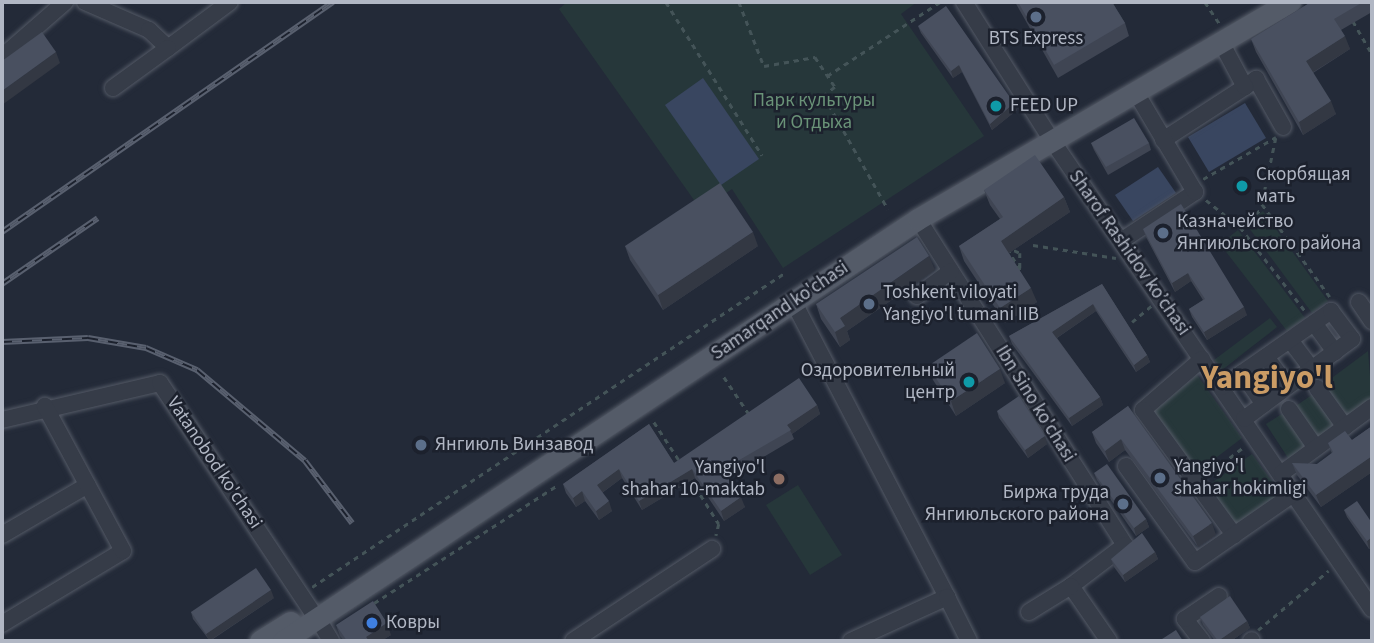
<!DOCTYPE html>
<meta charset="utf-8">
<style>
body{margin:0}
#map{position:relative;width:1374px;height:643px;overflow:hidden;background:#232a38;font-family:"Source Sans 3",sans-serif}
div>[style]{position:absolute}
[style*='--x']{left:calc(var(--x)*1px);top:calc(var(--y)*1px);width:calc(var(--w)*1px);rotate:calc(var(--a)*1deg)}
.green>*{inset:0;background:#26373a}
.water>*{inset:0;background:#394660}
.path>*{height:2.5px;margin-top:-1.25px;transform-origin:0;background:repeating-linear-gradient(90deg,#445458 0 5px,transparent 0 10px)}
.roads{filter:drop-shadow(0 0 2px #545a66) drop-shadow(0 0 2px #545a66)}
.minor>*{height:16px;margin:-8px;padding:0 8px;transform-origin:8px;border-radius:8px;background:#363c48}
.major>*{height:21px;margin:-10.5px;padding:0 10.5px;transform-origin:10.5px;border-radius:10.5px;background:#545b68}
.rail>*{height:6px;margin-top:-3px;transform-origin:0;background:repeating-linear-gradient(90deg,#1c212d 0 10px,#59606f 0 20px);box-sizing:border-box;border-block:2px solid #59606f}
.wall>*{inset:0;background:#3f4553}
.shaded-wall>*{inset:0;background:#333843}
.building>*{inset:0;background:#495060}
.dots>*{width:19px;height:19px;translate:-50% -50%;box-sizing:border-box;border:4px solid #1c212d;border-radius:50%}
span{translate:-50% -50%;white-space:nowrap;text-align:center;line-height:1.15;-webkit-text-stroke:5px #1c212d;paint-order:stroke}
.poi-label{font-size:19px;color:#b1b7c4}
.left{translate:0 -50%;text-align:left}
.right{translate:-100% -50%;text-align:right}
.park-label{font-size:19px;color:#6a9378}
.street-label{font-size:19px;color:#b1b7c4}
.town-label{font-size:33px;color:#cb9c65;font-weight:700}
.frame{position:absolute;inset:0;border:4px solid #b1b7c4;pointer-events:none}
</style>
<div id="map">
<div class="green">
<i style="clip-path:polygon(567px 2px,917px 2px,901px 14px,984px 136px,783px 268px,732px 189px,701px 210px,559px 9px)"></i>
<i style="clip-path:polygon(1263px 211px,1328px 301px,1312px 313px,1246px 224px)"></i>
<i style="clip-path:polygon(1238px 230px,1305px 318px,1287px 331px,1220px 244px)"></i>
<i style="clip-path:polygon(1270px 318px,1277px 327px,1222px 370px,1214px 360px)"></i>
<i style="clip-path:polygon(1368px 351px,1372px 401px,1346px 420px,1321px 386px)"></i>
<i style="clip-path:polygon(1197px 375px,1242px 438px,1196px 473px,1152px 413px)"></i>
<i style="clip-path:polygon(1316px 392px,1340px 426px,1317px 442px,1293px 408px)"></i>
<i style="clip-path:polygon(1285px 412px,1309px 448px,1290px 461px,1266px 424px)"></i>
<i style="clip-path:polygon(1252px 454px,1282px 495px,1236px 529px,1206px 487px)"></i>
<i style="clip-path:polygon(798px 485px,842px 555px,810px 575px,766px 505px)"></i>
</div>
<div class="water">
<i style="clip-path:polygon(703px 78px,759px 159px,721px 185px,665px 105px)"></i>
<i style="clip-path:polygon(1245px 103px,1266px 138px,1209px 172px,1188px 137px)"></i>
<i style="clip-path:polygon(1158px 167px,1176px 193px,1133px 221px,1115px 195px)"></i>
</div>
<div class="path">
<i style="--x:666;--y:2;--w:181;--a:57.9"></i>
<i style="--x:739;--y:2;--w:69;--a:68.7"></i>
<i style="--x:764;--y:66;--w:52;--a:-10"></i>
<i style="--x:815;--y:57;--w:36;--a:56"></i>
<i style="--x:835;--y:87;--w:14;--a:141"></i>
<i style="--x:824;--y:96;--w:130;--a:60.5"></i>
<i style="--x:1205;--y:2;--w:27;--a:56"></i>
<i style="--x:1353;--y:21;--w:38;--a:60"></i>
<i style="--x:827;--y:76;--w:135;--a:-33.2"></i>
<i style="--x:1276;--y:138;--w:67;--a:102"></i>
<i style="--x:1262;--y:204;--w:115;--a:53.8"></i>
<i style="--x:1203;--y:179;--w:84;--a:-29.9"></i>
<i style="--x:1206;--y:200;--w:43;--a:38.5"></i>
<i style="--x:1240;--y:227;--w:108;--a:52.2"></i>
<i style="--x:1240;--y:227;--w:31;--a:-40"></i>
<i style="--x:1033;--y:245;--w:84;--a:8.9"></i>
<i style="--x:1005;--y:246;--w:17;--a:25"></i>
<i style="--x:1020;--y:253;--w:17;--a:90"></i>
<i style="--x:1020;--y:270;--w:28;--a:-122"></i>
<i style="--x:1132;--y:322;--w:25;--a:-40"></i>
<i style="--x:724;--y:377;--w:45;--a:56"></i>
<i style="--x:654;--y:422;--w:45;--a:56.7"></i>
<i style="--x:1206;--y:476;--w:49;--a:-37.6"></i>
<i style="--x:690;--y:478;--w:54;--a:57.8"></i>
<i style="--x:719;--y:524;--w:12;--a:104"></i>
<i style="--x:312;--y:587;--w:566;--a:-33.61"></i>
<i style="--x:374;--y:603;--w:216;--a:-32.7"></i>
<i style="--x:1258;--y:630;--w:92;--a:-40.1"></i>
</div>
<div class="roads">
<div class="minor">
<i style="--x:85;--y:2;--w:70;--a:23.6"></i>
<i style="--x:149;--y:30;--w:26;--a:43"></i>
<i style="--x:168;--y:48;--w:77;--a:-36.6"></i>
<i style="--x:964;--y:2;--w:153;--a:57.6"></i>
<i style="--x:2;--y:57;--w:84;--a:-41.1"></i>
<i style="--x:1245;--y:87;--w:14;--a:-36"></i>
<i style="--x:1256;--y:79;--w:55;--a:60.6"></i>
<i style="--x:113;--y:88;--w:68;--a:-36"></i>
<i style="--x:1051;--y:139;--w:569;--a:55.67"></i>
<i style="--x:1163;--y:140;--w:98;--a:-32.9"></i>
<i style="--x:1245;--y:87;--w:51;--a:-118.1"></i>
<i style="--x:918;--y:219;--w:386;--a:57.6"></i>
<i style="--x:1125;--y:545;--w:68;--a:142.8"></i>
<i style="--x:1071;--y:586;--w:67;--a:55.4"></i>
<i style="--x:1121;--y:241;--w:89;--a:-33.5"></i>
<i style="--x:1195;--y:192;--w:117;--a:-120.7"></i>
<i style="--x:917;--y:296;--w:42;--a:-36.3"></i>
<i style="--x:793;--y:301;--w:334;--a:62.5"></i>
<i style="--x:1359;--y:302;--w:23;--a:56"></i>
<i style="--x:1314;--y:323;--w:36;--a:54"></i>
<i style="--x:1290;--y:340;--w:36;--a:53"></i>
<i style="--x:1266;--y:357;--w:36;--a:53"></i>
<i style="--x:1202;--y:359;--w:78;--a:139.2"></i>
<i style="--x:1143;--y:410;--w:155;--a:53.9"></i>
<i style="--x:1242;--y:373;--w:38;--a:55"></i>
<i style="--x:1222;--y:387;--w:133;--a:-34.9"></i>
<i style="--x:1331;--y:311;--w:35;--a:53"></i>
<i style="--x:1352;--y:339;--w:134;--a:143.5"></i>
<i style="--x:1317;--y:388;--w:48;--a:54.3"></i>
<i style="--x:1289;--y:409;--w:47;--a:55.3"></i>
<i style="--x:2;--y:420;--w:162;--a:-13.2"></i>
<i style="--x:160;--y:383;--w:273;--a:56.4"></i>
<i style="--x:1126;--y:466;--w:118;--a:54.3"></i>
<i style="--x:1195;--y:562;--w:123;--a:-34.7"></i>
<i style="--x:1282;--y:473;--w:112;--a:-36.3"></i>
<i style="--x:2;--y:535;--w:99;--a:-30.2"></i>
<i style="--x:1029;--y:612;--w:49;--a:-31.8"></i>
<i style="--x:318;--y:619;--w:26;--a:59"></i>
<i style="--x:2;--y:624;--w:141;--a:-31.1"></i>
<i style="--x:123;--y:551;--w:165;--a:-118.3"></i>
<i style="--x:573;--y:641;--w:167;--a:-33.5"></i>
<i style="--x:851;--y:641;--w:106;--a:-24.6"></i>
<i style="--x:947;--y:597;--w:49;--a:63.4"></i>
<i style="--x:1202;--y:641;--w:28;--a:-128"></i>
<i style="--x:1185;--y:619;--w:41;--a:-34.1"></i>
<i style="--x:1251;--y:641;--w:1;--a:-45"></i>
</div>
<div class="major">
<i style="--x:260;--y:641;--w:36;--a:-32"></i>
<i style="--x:283;--y:641;--w:762;--a:-33.61"></i>
<i style="--x:918;--y:219;--w:431;--a:-30.3"></i>
</div>
</div>
<div class="rail">
<i style="--x:2;--y:232;--w:403;--a:-34.8"></i>
<i style="--x:2;--y:284;--w:116;--a:-34.5"></i>
<i style="--x:2;--y:342;--w:86;--a:-2.7"></i>
<i style="--x:88;--y:338;--w:59;--a:9.8"></i>
<i style="--x:146;--y:348;--w:56;--a:23.3"></i>
<i style="--x:197;--y:370;--w:141;--a:40.1"></i>
<i style="--x:305;--y:461;--w:78;--a:52.8"></i>
</div>
<div class="wall">
<i style="clip-path:polygon(1015px 2px,1112px 2px,1125px 23px,1129px 36px,1058px 78px)"></i>
<i style="clip-path:polygon(1311px 2px,1372px 2px,1372px 12px,1341px 30px,1350px 49px,1313px 73px,1336px 114px,1303px 135px,1256px 52px,1251px 39px)"></i>
<i style="clip-path:polygon(918px 26px,1017px 110px,992px 130px,962px 72px,953px 78px,921px 33px)"></i>
<i style="clip-path:polygon(1091px 143px,1149px 143px,1151px 150px,1108px 175px,1094px 150px)"></i>
<i style="clip-path:polygon(984px 190px,1064px 197px,1070px 212px,1009px 253px,1037px 302px,1005px 323px,964px 261px,959px 246px,1000px 219px,990px 205px)"></i>
<i style="clip-path:polygon(1143px 229px,1247px 315px,1207px 340px,1192px 317px,1189px 309px,1203px 300px,1191px 281px,1175px 292px,1146px 237px)"></i>
<i style="clip-path:polygon(625px 246px,758px 246px,663px 310px,630px 260px)"></i>
<i style="clip-path:polygon(935px 270px,847px 331px,850px 340px,840px 347px,821px 319px,816px 304px)"></i>
<i style="clip-path:polygon(1102px 284px,1147px 355px,1150px 362px,1136px 372px,1096px 311px,1057px 338px,1100px 397px,1103px 405px,1072px 426px,1012px 344px,1009px 336px)"></i>
<i style="clip-path:polygon(928px 366px,1005px 383px,956px 416px,933px 380px)"></i>
<i style="clip-path:polygon(817px 405px,820px 414px,792px 434px,794px 439px,728px 478px,745px 507px,724px 521px,695px 478px,642px 510px,622px 478px,602px 493px,612px 511px,599px 520px,585px 501px,576px 507px,566px 493px,563px 484px,649px 424px,674px 463px)"></i>
<i style="clip-path:polygon(1128px 406px,1216px 535px,1198px 547px,1125px 450px,1109px 462px,1096px 443px,1092px 432px)"></i>
<i style="clip-path:polygon(997px 411px,1047px 444px,1028px 458px,999px 418px)"></i>
<i style="clip-path:polygon(1372px 426px,1372px 472px,1321px 507px,1297px 475px,1292px 463px,1317px 464px,1332px 454px,1328px 443px,1352px 440px)"></i>
<i style="clip-path:polygon(1094px 473px,1146px 519px,1149px 527px,1136px 536px,1097px 480px)"></i>
<i style="clip-path:polygon(1344px 510px,1372px 523px,1372px 547px,1369px 549px,1347px 517px)"></i>
<i style="clip-path:polygon(1155px 552px,1158px 559px,1125px 582px,1114px 567px,1111px 559px)"></i>
<i style="clip-path:polygon(274px 598px,210px 641px,193px 619px,191px 612px)"></i>
<i style="clip-path:polygon(1200px 617px,1247px 621px,1250px 628px,1231px 641px,1215px 641px,1203px 625px)"></i>
<i style="clip-path:polygon(336px 625px,391px 635px,381px 641px,344px 641px,340px 636px)"></i>
</div>
<div class="shaded-wall">
<i style="clip-path:polygon(1345px 36px,1350px 49px,1310px 74px,1306px 61px)"></i>
<i style="clip-path:polygon(56px 52px,60px 63px,2px 105px,2px 91px)"></i>
<i style="clip-path:polygon(959px 65px,962px 72px,953px 78px,951px 71px)"></i>
<i style="clip-path:polygon(1331px 101px,1336px 114px,1303px 135px,1299px 122px)"></i>
<i style="clip-path:polygon(1014px 103px,1017px 110px,992px 130px,990px 124px)"></i>
<i style="clip-path:polygon(1064px 197px,1070px 212px,1006px 255px,1001px 241px)"></i>
<i style="clip-path:polygon(753px 232px,758px 246px,663px 310px,658px 295px)"></i>
<i style="clip-path:polygon(929px 256px,935px 270px,847px 331px,850px 340px,840px 347px,835px 332px,840px 318px)"></i>
<i style="clip-path:polygon(1188px 273px,1191px 281px,1175px 292px,1172px 283px)"></i>
<i style="clip-path:polygon(1031px 288px,1037px 302px,1005px 323px,1000px 308px)"></i>
<i style="clip-path:polygon(1093px 304px,1096px 311px,1055px 339px,1052px 332px)"></i>
<i style="clip-path:polygon(1244px 307px,1247px 315px,1207px 340px,1204px 332px)"></i>
<i style="clip-path:polygon(1147px 355px,1150px 362px,1136px 372px,1134px 365px)"></i>
<i style="clip-path:polygon(1000px 369px,1005px 383px,956px 416px,951px 401px)"></i>
<i style="clip-path:polygon(1100px 397px,1103px 405px,1072px 426px,1069px 418px)"></i>
<i style="clip-path:polygon(817px 405px,820px 414px,792px 434px,787px 425px)"></i>
<i style="clip-path:polygon(1045px 436px,1047px 444px,1028px 458px,1025px 450px)"></i>
<i style="clip-path:polygon(1121px 439px,1125px 450px,1109px 462px,1105px 451px)"></i>
<i style="clip-path:polygon(1372px 456px,1372px 472px,1321px 507px,1316px 495px)"></i>
<i style="clip-path:polygon(619px 469px,622px 478px,600px 494px,597px 485px)"></i>
<i style="clip-path:polygon(692px 469px,695px 478px,642px 510px,639px 501px)"></i>
<i style="clip-path:polygon(582px 491px,585px 501px,576px 507px,573px 498px)"></i>
<i style="clip-path:polygon(741px 497px,745px 507px,724px 521px,721px 511px)"></i>
<i style="clip-path:polygon(609px 501px,612px 511px,599px 520px,596px 511px)"></i>
<i style="clip-path:polygon(1146px 519px,1149px 527px,1136px 536px,1134px 528px)"></i>
<i style="clip-path:polygon(1212px 523px,1216px 535px,1198px 547px,1193px 536px)"></i>
<i style="clip-path:polygon(1372px 537px,1372px 547px,1369px 549px,1367px 541px)"></i>
<i style="clip-path:polygon(1155px 552px,1158px 559px,1125px 582px,1123px 575px)"></i>
<i style="clip-path:polygon(271px 590px,274px 598px,209px 641px,206px 634px)"></i>
<i style="clip-path:polygon(1247px 621px,1250px 628px,1231px 641px,1218px 641px)"></i>
<i style="clip-path:polygon(387px 623px,391px 635px,381px 641px,368px 641px,366px 637px)"></i>
</div>
<div class="building">
<i style="clip-path:polygon(1018px 2px,1112px 2px,1125px 23px,1054px 65px)"></i>
<i style="clip-path:polygon(1311px 2px,1363px 2px,1334px 19px,1345px 36px,1306px 61px,1331px 101px,1299px 122px,1251px 39px)"></i>
<i style="clip-path:polygon(946px 6px,1014px 103px,990px 124px,959px 65px,951px 71px,918px 26px)"></i>
<i style="clip-path:polygon(42px 32px,56px 52px,2px 91px,2px 61px)"></i>
<i style="clip-path:polygon(1134px 118px,1149px 143px,1106px 167px,1091px 143px)"></i>
<i style="clip-path:polygon(1035px 155px,1064px 197px,1001px 241px,1031px 288px,1000px 308px,959px 246px,1003px 217px,984px 190px)"></i>
<i style="clip-path:polygon(720px 183px,753px 232px,658px 295px,625px 246px)"></i>
<i style="clip-path:polygon(1181px 204px,1244px 307px,1204px 332px,1189px 309px,1205px 299px,1188px 273px,1172px 283px,1143px 229px)"></i>
<i style="clip-path:polygon(917px 237px,929px 256px,840px 318px,845px 326px,835px 332px,816px 304px)"></i>
<i style="clip-path:polygon(1102px 284px,1147px 355px,1134px 365px,1093px 304px,1052px 332px,1100px 397px,1069px 418px,1009px 336px)"></i>
<i style="clip-path:polygon(977px 333px,1000px 369px,951px 401px,928px 366px)"></i>
<i style="clip-path:polygon(799px 378px,817px 405px,787px 425px,791px 430px,722px 470px,741px 497px,721px 511px,692px 469px,639px 501px,619px 469px,597px 485px,609px 501px,596px 511px,582px 491px,573px 498px,563px 484px,649px 424px,674px 463px)"></i>
<i style="clip-path:polygon(1019px 396px,1045px 436px,1025px 450px,997px 411px)"></i>
<i style="clip-path:polygon(1128px 406px,1212px 523px,1193px 536px,1121px 439px,1105px 451px,1092px 432px)"></i>
<i style="clip-path:polygon(1372px 426px,1372px 456px,1316px 495px,1292px 463px,1317px 464px,1333px 452px,1328px 443px,1345px 431px,1352px 440px)"></i>
<i style="clip-path:polygon(1107px 464px,1146px 519px,1134px 528px,1094px 473px)"></i>
<i style="clip-path:polygon(1357px 501px,1372px 523px,1372px 537px,1367px 541px,1344px 510px)"></i>
<i style="clip-path:polygon(1142px 533px,1155px 552px,1123px 575px,1111px 559px)"></i>
<i style="clip-path:polygon(256px 568px,271px 590px,206px 634px,191px 612px)"></i>
<i style="clip-path:polygon(1230px 596px,1247px 621px,1218px 641px,1200px 617px)"></i>
<i style="clip-path:polygon(373px 601px,387px 623px,366px 637px,369px 641px,347px 641px,336px 625px)"></i>
<i style="clip-path:polygon(1176px 630px,1183px 641px,1159px 641px)"></i>
</div>
<div class="dots">
<i style="left:1036px;top:17px;background:#5c6f8a"></i>
<i style="left:996px;top:106px;background:#0f9aa8"></i>
<i style="left:1242px;top:186px;background:#0f9aa8"></i>
<i style="left:1163px;top:233px;background:#5c6f8a"></i>
<i style="left:869px;top:304px;background:#5c6f8a"></i>
<i style="left:969px;top:382px;background:#0f9aa8"></i>
<i style="left:421px;top:445px;background:#5c6f8a"></i>
<i style="left:1160px;top:478px;background:#5c6f8a"></i>
<i style="left:779px;top:479px;background:#8d6e63"></i>
<i style="left:1123px;top:504px;background:#5c6f8a"></i>
<i style="left:372px;top:623px;background:#3f7fe0"></i>
</div>
<div class="poi-label">
<span style="left:1036px;top:39px">BTS Express</span>
<span class="left" style="left:1010px;top:106px">FEED UP</span>
<span class="left" style="left:1256px;top:186px">Скорбящая<br>мать</span>
<span class="left" style="left:1177px;top:233px">Казначейство<br>Янгиюльского района</span>
<span class="left" style="left:883px;top:304px">Toshkent viloyati<br>Yangiyo'l tumani IIB</span>
<span class="right" style="left:955px;top:382px">Оздоровительный<br>центр</span>
<span class="left" style="left:435px;top:445px">Янгиюль Винзавод</span>
<span class="left" style="left:1174px;top:478px">Yangiyo'l<br>shahar hokimligi</span>
<span class="right" style="left:765px;top:479px">Yangiyo'l<br>shahar 10-maktab</span>
<span class="right" style="left:1109px;top:504px">Биржа труда<br>Янгиюльского района</span>
<span class="left" style="left:386px;top:623px">Ковры</span>
</div>
<div class="park-label">
<span style="left:814px;top:112px">Парк культуры<br>и Отдыха</span>
</div>
<div class="street-label">
<span style="left:1129px;top:253px;rotate:55deg">Sharof Rashidov ko’chasi</span>
<span style="left:780px;top:311px;rotate:-34deg">Samarqand ko'chasi</span>
<span style="left:1035px;top:404px;rotate:58deg">Ibn Sino ko'chasi</span>
<span style="left:214px;top:463px;rotate:56deg">Vatanobod ko'chasi</span>
</div>
<div class="town-label">
<span style="left:1267px;top:378px">Yangiyo'l</span>
</div>
<div class="frame"></div>
</div>
